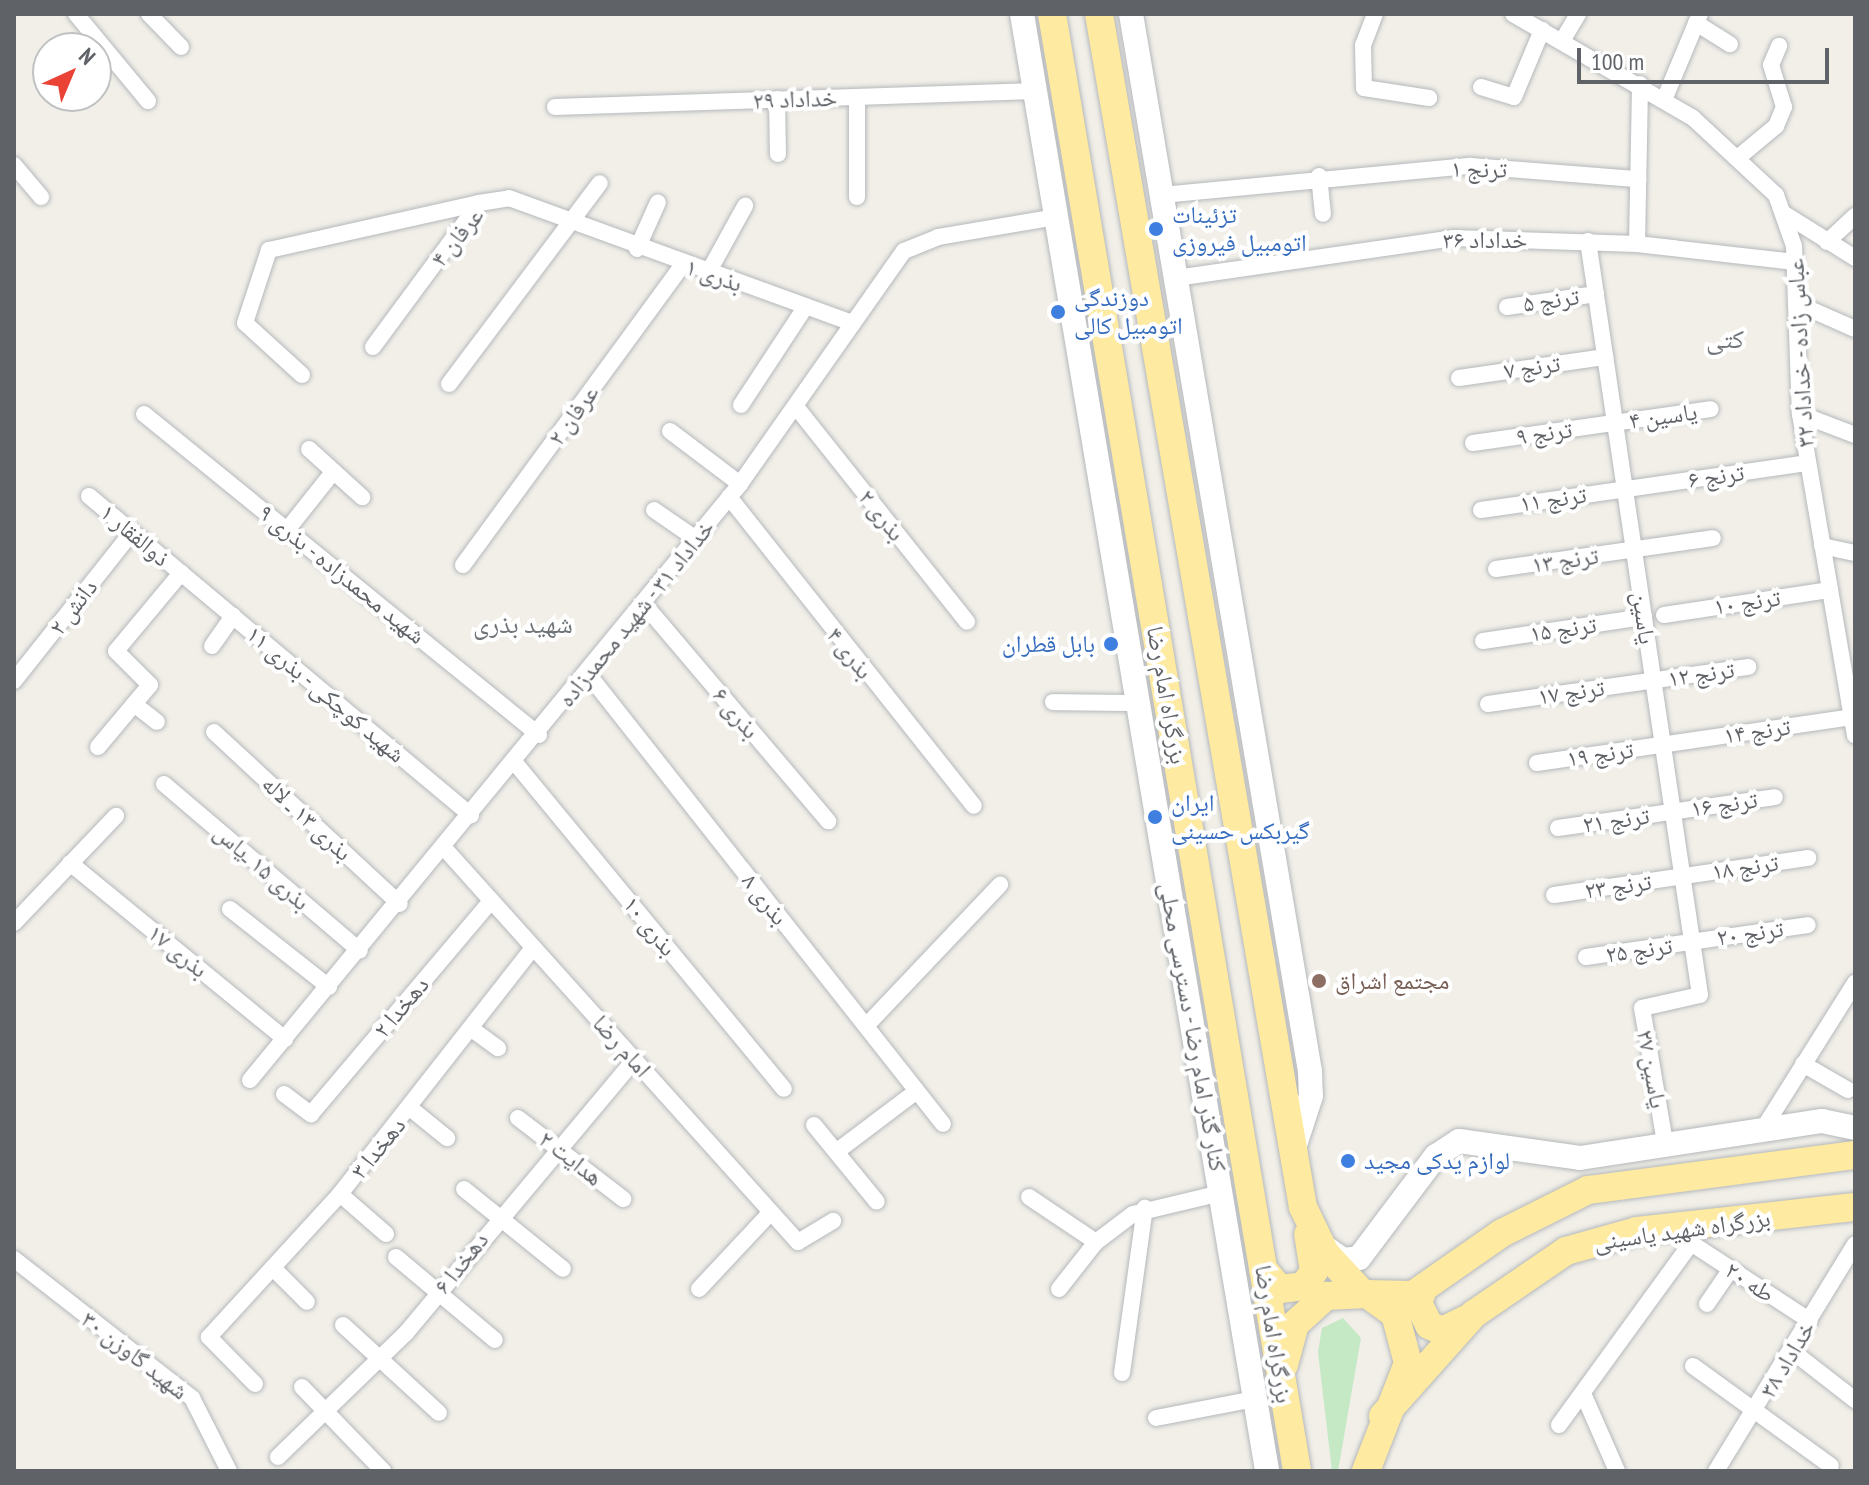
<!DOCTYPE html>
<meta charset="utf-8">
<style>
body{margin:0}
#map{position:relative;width:1869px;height:1485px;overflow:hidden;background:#f1efe8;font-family:"PT Sans Narrow","Noto Naskh Arabic",sans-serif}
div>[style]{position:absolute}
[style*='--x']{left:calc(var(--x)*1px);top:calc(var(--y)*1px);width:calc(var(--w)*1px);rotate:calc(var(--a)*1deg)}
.green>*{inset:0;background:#c5e8c5}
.roads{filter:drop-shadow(0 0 2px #b5b8bc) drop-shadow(0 0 2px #b5b8bc)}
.minor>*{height:16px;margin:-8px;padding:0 8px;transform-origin:8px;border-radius:8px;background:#fff}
.secondary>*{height:24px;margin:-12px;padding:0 12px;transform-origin:12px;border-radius:12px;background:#fff}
.trunk>*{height:28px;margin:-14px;padding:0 14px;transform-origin:14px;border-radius:14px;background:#feeaa1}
.dots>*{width:22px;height:22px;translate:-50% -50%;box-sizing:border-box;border:4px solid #fff;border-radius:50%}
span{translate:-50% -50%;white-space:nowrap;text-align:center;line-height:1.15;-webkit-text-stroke:8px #fff;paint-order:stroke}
.street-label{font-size:24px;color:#5f6368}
.shop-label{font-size:24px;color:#366cbe}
.left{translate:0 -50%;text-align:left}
.right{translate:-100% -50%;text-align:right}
.education-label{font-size:24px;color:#785e54}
.neighbourhood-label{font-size:26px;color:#70757a}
.frame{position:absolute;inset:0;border:16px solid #5f6368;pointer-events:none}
.north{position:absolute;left:32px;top:32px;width:80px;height:80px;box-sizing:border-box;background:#fff;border:2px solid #bfc1c3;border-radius:50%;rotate:44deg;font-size:22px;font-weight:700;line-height:32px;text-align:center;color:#5f6368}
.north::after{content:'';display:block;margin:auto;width:28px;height:36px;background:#ea4335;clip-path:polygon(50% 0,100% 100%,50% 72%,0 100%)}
.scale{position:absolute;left:1577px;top:48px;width:252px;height:36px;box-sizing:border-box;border:4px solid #5f6368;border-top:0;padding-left:10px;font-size:24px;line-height:28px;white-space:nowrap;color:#5f6368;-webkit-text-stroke:6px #fff;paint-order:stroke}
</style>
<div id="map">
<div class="green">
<i style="clip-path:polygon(1343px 1318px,1361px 1338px,1338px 1471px,1332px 1471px,1318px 1352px,1322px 1328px)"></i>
</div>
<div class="roads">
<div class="minor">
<i style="--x:76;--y:14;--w:113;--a:50.4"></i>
<i style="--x:149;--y:14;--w:46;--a:45.9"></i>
<i style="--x:1375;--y:14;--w:33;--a:111"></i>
<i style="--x:1363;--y:45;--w:43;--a:88.7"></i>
<i style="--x:1364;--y:88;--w:66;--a:8.7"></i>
<i style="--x:1513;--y:14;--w:208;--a:30"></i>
<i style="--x:1693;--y:118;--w:113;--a:42.9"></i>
<i style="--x:1776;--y:195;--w:54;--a:70.6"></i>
<i style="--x:1794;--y:246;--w:168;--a:88"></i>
<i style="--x:1800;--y:414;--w:326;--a:80.3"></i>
<i style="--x:1696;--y:23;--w:40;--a:32"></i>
<i style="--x:1562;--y:41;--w:31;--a:-59"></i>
<i style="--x:1481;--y:87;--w:34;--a:17"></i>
<i style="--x:1514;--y:97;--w:73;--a:-67.3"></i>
<i style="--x:777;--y:99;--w:55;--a:89"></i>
<i style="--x:1664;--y:100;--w:93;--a:-67.3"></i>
<i style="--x:555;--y:107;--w:480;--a:-1.9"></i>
<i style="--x:1740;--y:156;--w:47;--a:-39.8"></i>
<i style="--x:1776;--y:126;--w:21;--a:-67"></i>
<i style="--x:1784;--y:107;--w:44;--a:-107.2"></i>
<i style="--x:1771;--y:65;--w:21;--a:-67"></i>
<i style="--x:14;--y:165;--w:42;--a:49.8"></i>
<i style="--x:1319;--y:176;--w:38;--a:84"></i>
<i style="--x:1162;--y:195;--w:310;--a:-5.4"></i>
<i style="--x:1471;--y:166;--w:168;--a:4.5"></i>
<i style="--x:857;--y:197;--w:100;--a:-90"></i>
<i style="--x:1783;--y:213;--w:85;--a:32"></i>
<i style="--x:1588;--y:241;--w:762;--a:81.55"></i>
<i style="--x:1700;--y:995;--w:59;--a:167.4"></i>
<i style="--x:1642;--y:1008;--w:137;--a:80.3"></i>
<i style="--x:1827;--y:242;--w:38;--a:-43"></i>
<i style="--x:1637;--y:244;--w:160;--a:-88.9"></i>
<i style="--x:637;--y:249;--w:51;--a:-65.9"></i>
<i style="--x:708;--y:273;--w:77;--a:-61.1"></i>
<i style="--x:1176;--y:278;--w:280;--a:-8.2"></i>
<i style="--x:1453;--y:238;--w:184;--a:1.9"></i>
<i style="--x:1637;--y:244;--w:159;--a:6.5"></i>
<i style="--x:1796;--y:303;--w:64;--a:23.8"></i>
<i style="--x:1507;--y:307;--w:90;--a:-8.3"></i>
<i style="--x:373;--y:347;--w:179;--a:-53.6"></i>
<i style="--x:479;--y:203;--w:30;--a:-9"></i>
<i style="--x:509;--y:198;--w:366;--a:20"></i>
<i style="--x:302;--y:375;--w:77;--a:-137.6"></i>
<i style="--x:245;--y:323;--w:77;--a:-71.8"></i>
<i style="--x:269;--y:250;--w:215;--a:-12.6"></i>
<i style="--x:1459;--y:378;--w:148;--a:-8.2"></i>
<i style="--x:449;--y:384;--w:251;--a:-53.1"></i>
<i style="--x:741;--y:405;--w:118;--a:-56.7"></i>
<i style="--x:797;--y:408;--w:273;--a:51.5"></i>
<i style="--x:144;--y:414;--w:509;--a:39.1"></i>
<i style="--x:1800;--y:414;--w:59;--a:20.9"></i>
<i style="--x:670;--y:431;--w:88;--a:37.1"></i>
<i style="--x:1473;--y:443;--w:240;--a:-8.1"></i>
<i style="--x:309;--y:449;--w:72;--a:42.2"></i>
<i style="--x:89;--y:496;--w:498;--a:39.9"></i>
<i style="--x:729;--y:497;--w:394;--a:51.6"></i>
<i style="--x:654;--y:510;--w:51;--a:34.6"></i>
<i style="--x:1481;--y:510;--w:329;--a:-8.2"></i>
<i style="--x:287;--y:530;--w:75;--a:-51.5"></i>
<i style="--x:1822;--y:546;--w:34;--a:12"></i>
<i style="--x:463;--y:565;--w:373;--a:-53.8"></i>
<i style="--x:1496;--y:569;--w:219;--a:-8.1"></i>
<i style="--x:644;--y:604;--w:285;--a:49.7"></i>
<i style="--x:1664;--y:615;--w:168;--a:-8.6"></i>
<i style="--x:1483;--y:641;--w:163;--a:-8.5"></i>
<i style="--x:212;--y:646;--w:37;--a:-55"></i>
<i style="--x:588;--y:674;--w:573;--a:51.73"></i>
<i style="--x:14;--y:681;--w:190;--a:-51.6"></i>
<i style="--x:1053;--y:702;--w:85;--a:0.7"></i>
<i style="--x:134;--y:704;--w:29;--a:38"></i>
<i style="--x:1488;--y:704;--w:263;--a:-8.1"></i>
<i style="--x:214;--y:732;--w:253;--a:42.8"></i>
<i style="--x:98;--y:747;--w:81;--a:-50"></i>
<i style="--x:150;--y:685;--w:48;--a:-135"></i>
<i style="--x:116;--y:651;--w:102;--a:-50.2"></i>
<i style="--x:1537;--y:763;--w:318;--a:-8.3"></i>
<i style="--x:516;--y:764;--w:421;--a:50.5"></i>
<i style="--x:164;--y:784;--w:257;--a:40.4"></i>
<i style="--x:1558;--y:828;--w:219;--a:-8.1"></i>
<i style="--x:446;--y:850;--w:527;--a:48.08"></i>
<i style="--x:798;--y:1242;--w:41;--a:-31"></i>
<i style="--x:70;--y:863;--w:278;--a:39.3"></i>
<i style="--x:1554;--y:895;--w:257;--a:-8.3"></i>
<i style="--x:230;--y:909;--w:126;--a:38.2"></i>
<i style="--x:14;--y:923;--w:148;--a:-46.4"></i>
<i style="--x:1586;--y:957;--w:224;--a:-8.2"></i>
<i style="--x:866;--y:1026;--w:195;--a:-46.5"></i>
<i style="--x:473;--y:1030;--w:31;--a:36"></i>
<i style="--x:1803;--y:1064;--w:52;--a:30"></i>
<i style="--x:250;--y:1080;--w:772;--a:-50.57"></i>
<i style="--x:740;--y:484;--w:285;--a:-54.9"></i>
<i style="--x:904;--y:251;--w:37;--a:-22"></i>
<i style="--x:938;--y:237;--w:120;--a:-9.6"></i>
<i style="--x:284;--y:1094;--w:34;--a:37"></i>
<i style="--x:311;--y:1114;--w:279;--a:-49.8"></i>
<i style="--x:410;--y:1108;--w:48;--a:39"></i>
<i style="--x:518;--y:1118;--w:133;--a:37.6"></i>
<i style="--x:814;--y:1125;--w:99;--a:50.7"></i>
<i style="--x:1763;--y:1129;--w:173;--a:-57.8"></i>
<i style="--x:836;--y:1152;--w:101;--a:-37"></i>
<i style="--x:464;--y:1189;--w:127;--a:38.9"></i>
<i style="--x:340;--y:1194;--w:61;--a:41"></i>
<i style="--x:1029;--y:1197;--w:81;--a:33.9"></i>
<i style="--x:396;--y:1257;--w:129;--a:40"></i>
<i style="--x:14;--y:1259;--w:226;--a:38"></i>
<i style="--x:192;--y:1398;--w:82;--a:63.1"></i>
<i style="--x:275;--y:1270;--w:45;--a:45"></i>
<i style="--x:699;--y:1289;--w:105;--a:-46.9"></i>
<i style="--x:1059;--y:1289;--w:60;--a:-51.8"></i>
<i style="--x:1096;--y:1242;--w:46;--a:-37.1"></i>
<i style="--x:1133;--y:1214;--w:90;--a:-13.4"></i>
<i style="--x:1707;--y:1304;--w:42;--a:-55.6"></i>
<i style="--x:343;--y:1325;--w:130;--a:42.5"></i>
<i style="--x:1792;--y:1351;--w:80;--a:37.9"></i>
<i style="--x:1693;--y:1366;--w:170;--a:35.9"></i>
<i style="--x:1122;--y:1373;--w:167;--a:-82.1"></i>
<i style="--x:255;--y:1384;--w:66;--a:-134.4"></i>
<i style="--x:209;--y:1337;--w:194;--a:-47.5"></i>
<i style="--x:340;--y:1194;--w:313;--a:-51.9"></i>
<i style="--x:302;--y:1387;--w:117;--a:46"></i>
<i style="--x:1585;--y:1398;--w:80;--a:66.3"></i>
<i style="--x:1156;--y:1418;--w:101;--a:-10.9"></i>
<i style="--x:1559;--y:1425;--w:225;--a:-54"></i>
<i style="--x:1691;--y:1243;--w:142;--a:33.2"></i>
<i style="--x:278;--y:1457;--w:178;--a:-44.1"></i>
<i style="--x:406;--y:1333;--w:356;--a:-50.1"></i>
<i style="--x:1716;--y:1471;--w:266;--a:-58.5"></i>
</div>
<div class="secondary">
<i style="--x:1022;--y:14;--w:1477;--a:80.45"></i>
<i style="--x:1131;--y:14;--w:1072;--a:80.39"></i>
<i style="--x:1310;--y:1071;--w:25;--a:88"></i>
<i style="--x:1311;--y:1096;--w:58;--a:108.1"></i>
<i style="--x:1326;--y:1248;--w:21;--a:35"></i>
<i style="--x:1343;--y:1260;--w:16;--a:-7"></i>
<i style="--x:1359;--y:1258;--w:128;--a:-53"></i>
<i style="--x:1436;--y:1156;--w:27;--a:-33"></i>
<i style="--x:1459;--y:1141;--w:122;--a:8"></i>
<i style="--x:1580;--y:1158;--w:245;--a:-8.7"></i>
<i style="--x:1822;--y:1121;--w:34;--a:12"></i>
</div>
<div class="trunk">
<i style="--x:1052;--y:14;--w:1477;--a:80.45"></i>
<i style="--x:1099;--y:14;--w:1210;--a:80.3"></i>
<i style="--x:1303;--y:1207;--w:51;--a:64.4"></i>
<i style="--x:1325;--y:1253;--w:54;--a:47.2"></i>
<i style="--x:1263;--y:1269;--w:26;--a:50"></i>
<i style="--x:1280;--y:1289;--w:24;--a:-7"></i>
<i style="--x:1304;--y:1286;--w:18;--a:-56"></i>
<i style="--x:1314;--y:1271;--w:37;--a:-99"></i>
<i style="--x:1423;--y:1289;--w:15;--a:110"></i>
<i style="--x:1418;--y:1303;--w:25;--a:63"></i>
<i style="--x:1429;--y:1325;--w:14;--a:25"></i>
<i style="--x:1442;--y:1331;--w:28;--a:-26"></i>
<i style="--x:1367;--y:1294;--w:46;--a:1.2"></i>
<i style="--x:1413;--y:1295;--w:108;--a:-34.9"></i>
<i style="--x:1502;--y:1233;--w:96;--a:-26.6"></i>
<i style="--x:1588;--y:1190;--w:269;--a:-7.5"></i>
<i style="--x:1284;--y:1365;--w:42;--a:-75"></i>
<i style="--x:1295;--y:1324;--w:42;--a:-42.1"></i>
<i style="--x:1326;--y:1296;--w:41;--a:-2.8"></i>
<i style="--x:1367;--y:1294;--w:34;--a:36"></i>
<i style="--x:1395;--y:1314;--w:51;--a:75.1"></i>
<i style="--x:1408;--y:1363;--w:116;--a:111.3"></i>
<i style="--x:1383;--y:1416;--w:137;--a:-48.3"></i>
<i style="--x:1474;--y:1314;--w:112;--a:-34.4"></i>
<i style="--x:1566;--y:1251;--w:74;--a:-15.7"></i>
<i style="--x:1637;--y:1231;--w:219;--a:-6.3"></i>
</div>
</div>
<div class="dots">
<i style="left:1156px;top:229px;background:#3f7fe0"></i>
<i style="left:1058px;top:312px;background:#3f7fe0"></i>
<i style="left:1111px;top:644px;background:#3f7fe0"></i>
<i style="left:1155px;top:817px;background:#3f7fe0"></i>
<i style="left:1319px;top:981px;background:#8d6e63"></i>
<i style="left:1348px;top:1161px;background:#3f7fe0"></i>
</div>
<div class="street-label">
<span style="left:795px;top:99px;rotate:-2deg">خداداد ۲۹</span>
<span style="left:1479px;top:169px;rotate:1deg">ترنج ۱</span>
<span style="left:457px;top:237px;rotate:-51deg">عرفان ۴</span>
<span style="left:1485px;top:240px">خداداد ۳۶</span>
<span style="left:714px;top:275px;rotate:19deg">بذری ۱</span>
<span style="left:1551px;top:300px;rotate:-8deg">ترنج ۵</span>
<span style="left:1800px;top:353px;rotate:-93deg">عباس زاده - خداداد ۳۲</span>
<span style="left:1532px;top:367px;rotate:-8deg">ترنج ۷</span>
<span style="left:573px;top:415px;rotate:-54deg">عرفان ۲</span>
<span style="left:1663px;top:416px;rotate:-8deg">یاسین ۴</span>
<span style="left:1544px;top:433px;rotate:-8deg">ترنج ۹</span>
<span style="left:1716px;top:476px;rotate:-8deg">ترنج ۶</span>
<span style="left:1553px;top:499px;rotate:-8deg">ترنج ۱۱</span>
<span style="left:882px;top:515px;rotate:52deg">بذری ۲</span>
<span style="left:135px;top:535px;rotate:40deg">ذوالفقار ۱</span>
<span style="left:1565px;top:560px;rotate:-8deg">ترنج ۱۳</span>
<span style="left:342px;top:574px;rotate:39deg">شهید محمدزاده - بذری ۹</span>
<span style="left:1747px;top:602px;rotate:-8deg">ترنج ۱۰</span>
<span style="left:73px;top:607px;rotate:-53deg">دانش ۲</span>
<span style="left:636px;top:613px;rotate:-51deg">خداداد ۳۱ - شهید محمدزاده</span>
<span style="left:1644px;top:618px;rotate:82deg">یاسین</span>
<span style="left:1563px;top:629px;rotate:-8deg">ترنج ۱۵</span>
<span style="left:850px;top:653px;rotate:52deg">بذری ۴</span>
<span style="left:1701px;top:674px;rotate:-8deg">ترنج ۱۲</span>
<span style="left:1571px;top:692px;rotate:-8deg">ترنج ۱۷</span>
<span style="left:326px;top:694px;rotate:40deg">شهید کوچکی - بذری ۱۱</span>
<span style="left:1167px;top:695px;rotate:80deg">بزرگراه امام رضا</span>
<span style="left:736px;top:713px;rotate:50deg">بذری ۶</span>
<span style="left:1757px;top:731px;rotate:-8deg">ترنج ۱۴</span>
<span style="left:1600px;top:754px;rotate:-8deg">ترنج ۱۹</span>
<span style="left:1724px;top:804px;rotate:-8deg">ترنج ۱۶</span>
<span style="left:307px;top:818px;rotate:43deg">بذری ۱۳ ـ لاله</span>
<span style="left:1616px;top:820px;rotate:-8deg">ترنج ۲۱</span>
<span style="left:262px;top:867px;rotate:41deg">بذری ۱۵ ـ‌یاس</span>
<span style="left:1745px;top:867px;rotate:-8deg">ترنج ۱۸</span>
<span style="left:1618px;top:886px;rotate:-8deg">ترنج ۲۳</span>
<span style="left:765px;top:899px;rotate:52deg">بذری ۸</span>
<span style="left:650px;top:926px;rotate:51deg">بذری ۱۰</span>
<span style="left:1750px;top:933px;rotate:-8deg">ترنج ۲۰</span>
<span style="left:1639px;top:950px;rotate:-8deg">ترنج ۲۵</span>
<span style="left:178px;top:951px;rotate:39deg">بذری ۱۷</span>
<span style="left:401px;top:1007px;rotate:-50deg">دهخدا ۲</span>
<span style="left:1193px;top:1027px;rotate:80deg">کنار گذر امام رضا - دسترسی محلی</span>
<span style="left:622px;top:1046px;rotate:48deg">امام رضا</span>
<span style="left:1652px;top:1069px;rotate:80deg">یاسین ۲۷</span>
<span style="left:378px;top:1148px;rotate:-51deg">دهخدا ۳</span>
<span style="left:571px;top:1158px;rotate:38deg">هدایت ۲</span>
<span style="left:1682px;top:1230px;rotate:-8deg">بزرگراه شهید یاسینی</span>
<span style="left:461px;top:1263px;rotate:-52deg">دهخدا ۶</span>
<span style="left:1750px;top:1282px;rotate:33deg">طه ۲۰</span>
<span style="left:1274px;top:1334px;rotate:81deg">بزرگراه امام رضا</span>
<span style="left:135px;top:1355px;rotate:38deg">شهید گاوزن ۳۰</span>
<span style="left:1787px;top:1359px;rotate:-59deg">خداداد ۳۸</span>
</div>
<div class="shop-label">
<span class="left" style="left:1172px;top:229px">تزئینات<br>اتومبیل فیروزی</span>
<span class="left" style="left:1074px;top:312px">دوزندگی<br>اتومبیل کالی</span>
<span class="right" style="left:1095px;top:644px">بابل قطران</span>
<span class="left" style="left:1171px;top:817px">ایران<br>گیربکس حسینی</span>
<span class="left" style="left:1364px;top:1161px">لوازم یدکی مجید</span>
</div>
<div class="education-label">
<span class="left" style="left:1335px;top:981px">مجتمع اشراق</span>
</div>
<div class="neighbourhood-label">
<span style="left:1725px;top:339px">کتی</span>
<span style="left:523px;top:624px">شهید بذری</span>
</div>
<div class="frame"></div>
<div class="north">N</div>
<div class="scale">100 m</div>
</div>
